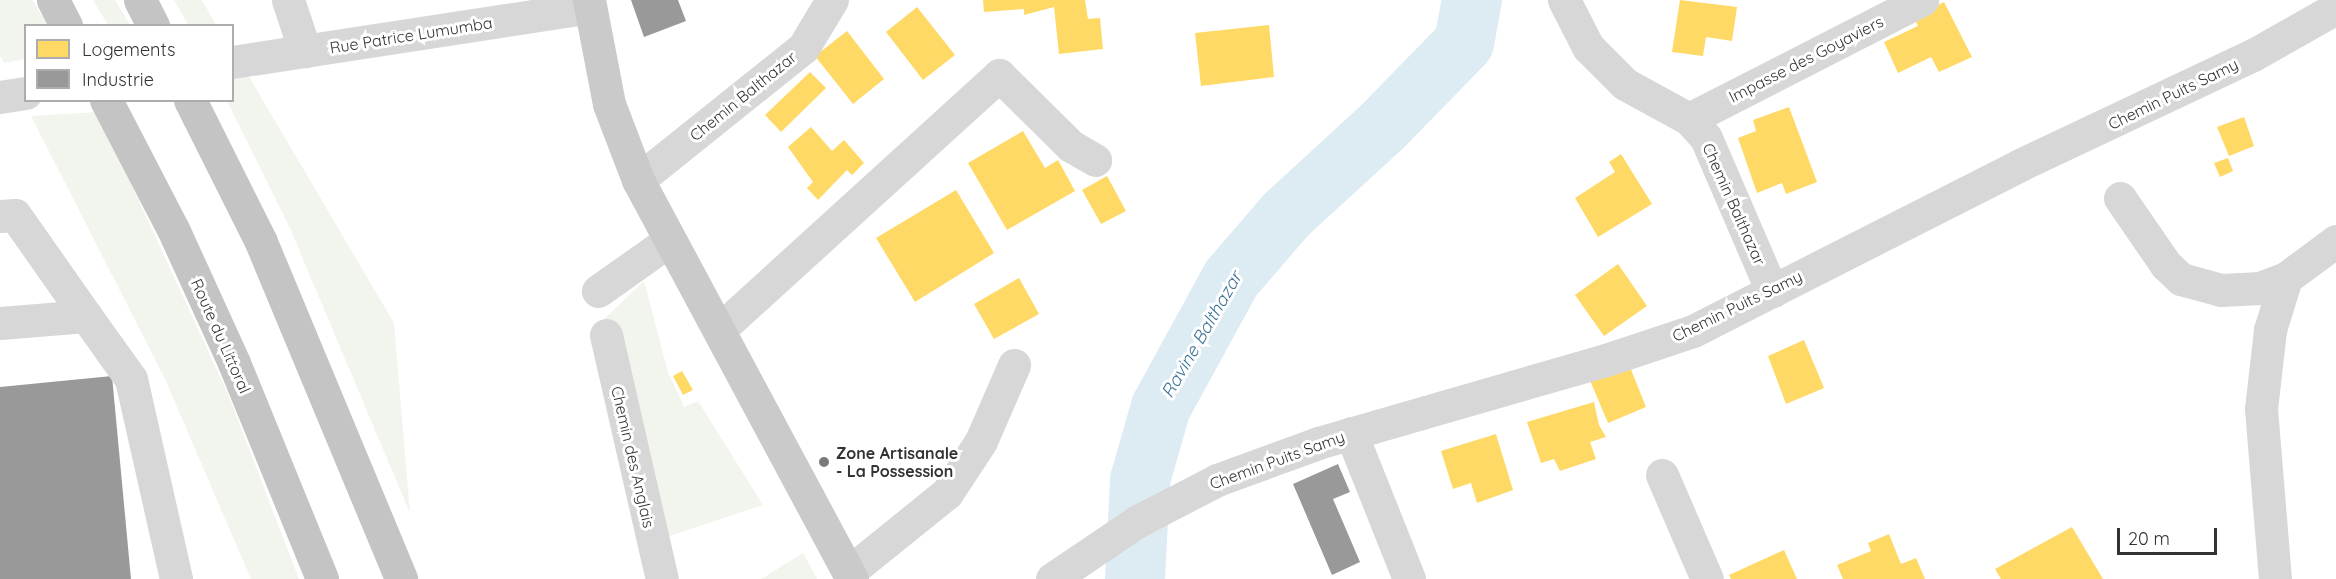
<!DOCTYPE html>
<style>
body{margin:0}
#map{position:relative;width:2336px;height:579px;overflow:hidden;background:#fff;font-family:Quicksand,sans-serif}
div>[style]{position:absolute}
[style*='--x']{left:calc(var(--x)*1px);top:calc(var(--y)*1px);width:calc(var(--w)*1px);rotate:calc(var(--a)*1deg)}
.green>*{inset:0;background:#f1f5ed}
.homes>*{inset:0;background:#ffd966}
.industry>*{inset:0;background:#999}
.river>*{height:60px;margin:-30px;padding:0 30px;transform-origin:30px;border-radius:30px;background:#ddebf3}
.minor>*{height:33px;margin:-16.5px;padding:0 16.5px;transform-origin:16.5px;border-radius:16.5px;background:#d7d7d7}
.major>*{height:33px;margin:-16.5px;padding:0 16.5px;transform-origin:16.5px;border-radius:16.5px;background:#cacaca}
.highway>*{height:33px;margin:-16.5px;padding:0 16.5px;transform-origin:16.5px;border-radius:16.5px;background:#c4c4c4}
.dots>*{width:16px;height:16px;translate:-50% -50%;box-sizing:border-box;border:3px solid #fff;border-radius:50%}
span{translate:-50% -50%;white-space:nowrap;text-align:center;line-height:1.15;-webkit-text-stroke:6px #fff;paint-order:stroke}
.street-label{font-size:16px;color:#333}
.poi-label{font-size:16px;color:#333;font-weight:700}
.left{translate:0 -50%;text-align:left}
.water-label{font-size:18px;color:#3f7597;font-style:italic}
.legend{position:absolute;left:24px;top:24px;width:210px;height:78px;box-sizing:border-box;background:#fff;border:2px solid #adadad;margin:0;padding:8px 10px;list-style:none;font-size:18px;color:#333}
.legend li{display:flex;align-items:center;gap:12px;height:30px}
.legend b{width:30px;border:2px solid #adadad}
.scale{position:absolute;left:2117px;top:528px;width:100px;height:27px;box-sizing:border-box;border:3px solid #333;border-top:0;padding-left:8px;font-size:18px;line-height:21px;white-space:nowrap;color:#333;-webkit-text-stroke:4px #fff;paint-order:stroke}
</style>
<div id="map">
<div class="green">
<i style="clip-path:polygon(0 0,32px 0,48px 25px,26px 26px,25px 59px,4px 63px,0 56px)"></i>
<i style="clip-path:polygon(93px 0,115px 0,130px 25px,108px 25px)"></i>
<i style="clip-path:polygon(174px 0,202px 0,216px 25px,188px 25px)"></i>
<i style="clip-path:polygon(248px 75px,394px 323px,410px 513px,289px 226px,227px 101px,232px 100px,233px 77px)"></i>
<i style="clip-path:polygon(98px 112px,228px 394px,299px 579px,251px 579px,165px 379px,31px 116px)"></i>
<i style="clip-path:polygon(644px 281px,668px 372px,684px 407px,698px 401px,763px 505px,639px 546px,598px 325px)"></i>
<i style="clip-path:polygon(803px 553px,817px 579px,761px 579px)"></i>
</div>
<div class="homes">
<i style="clip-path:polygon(983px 0,1085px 0,1088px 19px,1100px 18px,1103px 49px,1059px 54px,1054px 7px,1024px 15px,1024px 9px,984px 12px)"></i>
<i style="clip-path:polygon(1680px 0,1737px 7px,1732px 41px,1706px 37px,1703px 56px,1672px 52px)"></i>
<i style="clip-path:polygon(1944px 2px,1972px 57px,1939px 72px,1931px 57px,1898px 73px,1884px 42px,1918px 26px,1914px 17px)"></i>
<i style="clip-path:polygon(917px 7px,955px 55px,923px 80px,886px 32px)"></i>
<i style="clip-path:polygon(1269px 25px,1274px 77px,1201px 86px,1195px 33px)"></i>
<i style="clip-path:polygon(847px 31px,884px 79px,853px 104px,815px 56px)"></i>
<i style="clip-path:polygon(810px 72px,826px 88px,781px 132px,765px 115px)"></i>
<i style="clip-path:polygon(1789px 107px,1817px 182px,1786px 194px,1782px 183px,1757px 193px,1738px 138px,1756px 131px,1753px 120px)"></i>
<i style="clip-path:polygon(2244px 117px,2254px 146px,2229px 156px,2217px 127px)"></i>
<i style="clip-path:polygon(811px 127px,832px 151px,844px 140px,864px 163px,852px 175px,847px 170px,818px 200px,807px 188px,813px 182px,788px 147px)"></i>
<i style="clip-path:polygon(1023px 131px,1045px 168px,1058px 160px,1075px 191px,1007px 230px,968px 163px)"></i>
<i style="clip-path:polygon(1621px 154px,1652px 204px,1598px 237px,1575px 198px,1615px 172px,1609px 162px)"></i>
<i style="clip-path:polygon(2228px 158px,2233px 171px,2220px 177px,2214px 163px)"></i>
<i style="clip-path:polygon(1107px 176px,1126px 211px,1101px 224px,1082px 190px)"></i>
<i style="clip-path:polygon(956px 190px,994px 253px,915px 302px,876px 238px)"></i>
<i style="clip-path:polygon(1618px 264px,1647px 306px,1604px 336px,1575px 295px)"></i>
<i style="clip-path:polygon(1019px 278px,1039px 314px,994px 339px,974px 304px)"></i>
<i style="clip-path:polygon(1804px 340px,1824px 388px,1786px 404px,1768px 356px)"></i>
<i style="clip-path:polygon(1628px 362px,1646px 407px,1608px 423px,1589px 378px)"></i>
<i style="clip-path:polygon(682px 371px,693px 390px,683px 395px,673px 376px)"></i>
<i style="clip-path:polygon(1594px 402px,1599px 425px,1606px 437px,1590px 442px,1596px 459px,1560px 471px,1554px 459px,1541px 463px,1527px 422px)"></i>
<i style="clip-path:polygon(1496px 434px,1513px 490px,1477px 503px,1471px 483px,1453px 489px,1441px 451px)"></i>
<i style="clip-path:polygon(2072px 527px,2103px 579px,2001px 579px,1995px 569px)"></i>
<i style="clip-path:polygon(1889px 534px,1901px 564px,1916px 558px,1925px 579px,1843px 579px,1837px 565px,1871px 551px,1868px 543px)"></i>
<i style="clip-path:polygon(1784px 550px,1797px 579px,1731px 579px,1729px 575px)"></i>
</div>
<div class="industry">
<i style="clip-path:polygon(631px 0,678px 0,686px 21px,644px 37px)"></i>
<i style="clip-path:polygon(112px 376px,131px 579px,0 579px,0 387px)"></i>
<i style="clip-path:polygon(1338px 464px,1350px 492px,1333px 499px,1360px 562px,1332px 575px,1293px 484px)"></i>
</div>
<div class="river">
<i style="--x:1135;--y:579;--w:99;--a:-87.1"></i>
<i style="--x:1140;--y:480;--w:76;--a:-74"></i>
<i style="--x:1161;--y:407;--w:146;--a:-61.3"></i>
<i style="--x:1231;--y:279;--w:84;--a:-49.3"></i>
<i style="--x:1286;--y:215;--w:130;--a:-42.5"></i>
<i style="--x:1382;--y:127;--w:117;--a:-45.7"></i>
<i style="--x:1464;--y:43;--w:44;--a:-79.5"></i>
</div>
<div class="minor">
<i style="--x:288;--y:0;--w:54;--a:71.6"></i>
<i style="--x:1564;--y:0;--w:53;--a:62.9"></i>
<i style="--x:1588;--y:47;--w:52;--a:45"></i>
<i style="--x:1625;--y:84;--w:73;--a:28.7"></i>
<i style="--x:1689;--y:119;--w:25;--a:48"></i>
<i style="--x:1706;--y:138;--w:167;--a:66.7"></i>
<i style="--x:232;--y:62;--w:362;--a:-8.7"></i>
<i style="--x:0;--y:97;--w:26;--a:-9"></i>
<i style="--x:1689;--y:119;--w:262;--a:-27.1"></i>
<i style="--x:638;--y:180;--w:211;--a:-38.7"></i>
<i style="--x:803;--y:48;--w:56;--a:-58.9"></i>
<i style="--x:2120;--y:198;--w:81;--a:55.5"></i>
<i style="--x:2166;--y:265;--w:21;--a:43"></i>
<i style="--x:2181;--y:279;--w:41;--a:15.4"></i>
<i style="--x:2221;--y:290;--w:39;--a:-3"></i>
<i style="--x:2260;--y:288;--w:28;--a:-21"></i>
<i style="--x:2286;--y:278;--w:62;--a:-36.5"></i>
<i style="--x:0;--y:216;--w:15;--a:-4"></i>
<i style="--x:15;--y:215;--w:123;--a:54.9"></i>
<i style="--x:86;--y:316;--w:86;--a:175.3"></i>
<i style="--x:598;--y:291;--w:88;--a:-35.3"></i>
<i style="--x:86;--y:316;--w:77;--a:54.5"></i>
<i style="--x:131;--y:379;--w:205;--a:77.3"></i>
<i style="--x:719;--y:330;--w:379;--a:-42.3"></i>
<i style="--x:999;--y:75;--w:101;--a:44.6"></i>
<i style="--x:1071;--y:146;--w:28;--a:30"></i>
<i style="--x:606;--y:335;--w:250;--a:77.1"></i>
<i style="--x:1351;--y:433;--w:157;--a:68.3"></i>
<i style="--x:1662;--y:475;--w:113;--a:66.6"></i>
<i style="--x:849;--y:572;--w:126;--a:-38.9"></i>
<i style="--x:947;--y:493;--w:62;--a:-56.8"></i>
<i style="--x:981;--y:441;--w:83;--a:-66.5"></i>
<i style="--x:1052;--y:579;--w:104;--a:-34"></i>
<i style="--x:1138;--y:521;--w:89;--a:-27.4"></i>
<i style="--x:1217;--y:480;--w:108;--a:-20.1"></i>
<i style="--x:1318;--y:443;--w:300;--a:-16.1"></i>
<i style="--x:1606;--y:360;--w:92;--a:-18.4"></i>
<i style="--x:1693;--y:331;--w:367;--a:-26.9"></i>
<i style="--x:2020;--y:165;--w:258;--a:-25.3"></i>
<i style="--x:2253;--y:55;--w:95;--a:-29.5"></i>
<i style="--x:2275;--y:579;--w:171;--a:-94.7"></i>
<i style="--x:2261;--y:409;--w:80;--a:-83.5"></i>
<i style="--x:2270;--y:330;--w:54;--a:-72.9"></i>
</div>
<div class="major">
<i style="--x:589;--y:0;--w:106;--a:79.1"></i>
<i style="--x:609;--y:104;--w:81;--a:69.1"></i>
<i style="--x:638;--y:180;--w:453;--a:61.8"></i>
</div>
<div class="highway">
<i style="--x:53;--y:0;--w:29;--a:63"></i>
<i style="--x:140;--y:0;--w:29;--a:63"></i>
<i style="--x:106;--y:100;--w:145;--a:62.6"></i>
<i style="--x:173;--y:229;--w:147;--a:65.5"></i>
<i style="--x:234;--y:363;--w:233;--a:67.8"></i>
<i style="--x:190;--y:100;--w:159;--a:63.4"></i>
<i style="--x:261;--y:242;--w:365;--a:67.4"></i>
</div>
<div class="dots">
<i style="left:824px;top:462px;background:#7a7a7a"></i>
</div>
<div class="street-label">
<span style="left:411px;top:35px;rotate:-9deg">Rue Patrice Lumumba</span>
<span style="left:1806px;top:59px;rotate:-27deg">Impasse des Goyaviers</span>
<span style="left:2173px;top:94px;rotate:-26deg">Chemin Puits Samy</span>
<span style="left:743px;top:96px;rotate:-39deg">Chemin Balthazar</span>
<span style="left:1734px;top:204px;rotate:66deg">Chemin Balthazar</span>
<span style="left:1737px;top:306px;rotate:-26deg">Chemin Puits Samy</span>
<span style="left:221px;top:336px;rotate:66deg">Route du Littoral</span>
<span style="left:633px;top:457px;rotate:77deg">Chemin des Anglais</span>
<span style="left:1277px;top:460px;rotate:-20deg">Chemin Puits Samy</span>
</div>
<div class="poi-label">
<span class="left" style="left:836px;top:462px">Zone Artisanale<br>- La Possession</span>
</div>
<div class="water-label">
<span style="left:1202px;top:335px;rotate:-60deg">Ravine Balthazar</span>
</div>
<ul class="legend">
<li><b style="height:16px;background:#ffd966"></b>Logements</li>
<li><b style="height:16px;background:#999"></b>Industrie</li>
</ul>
<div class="scale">20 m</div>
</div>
